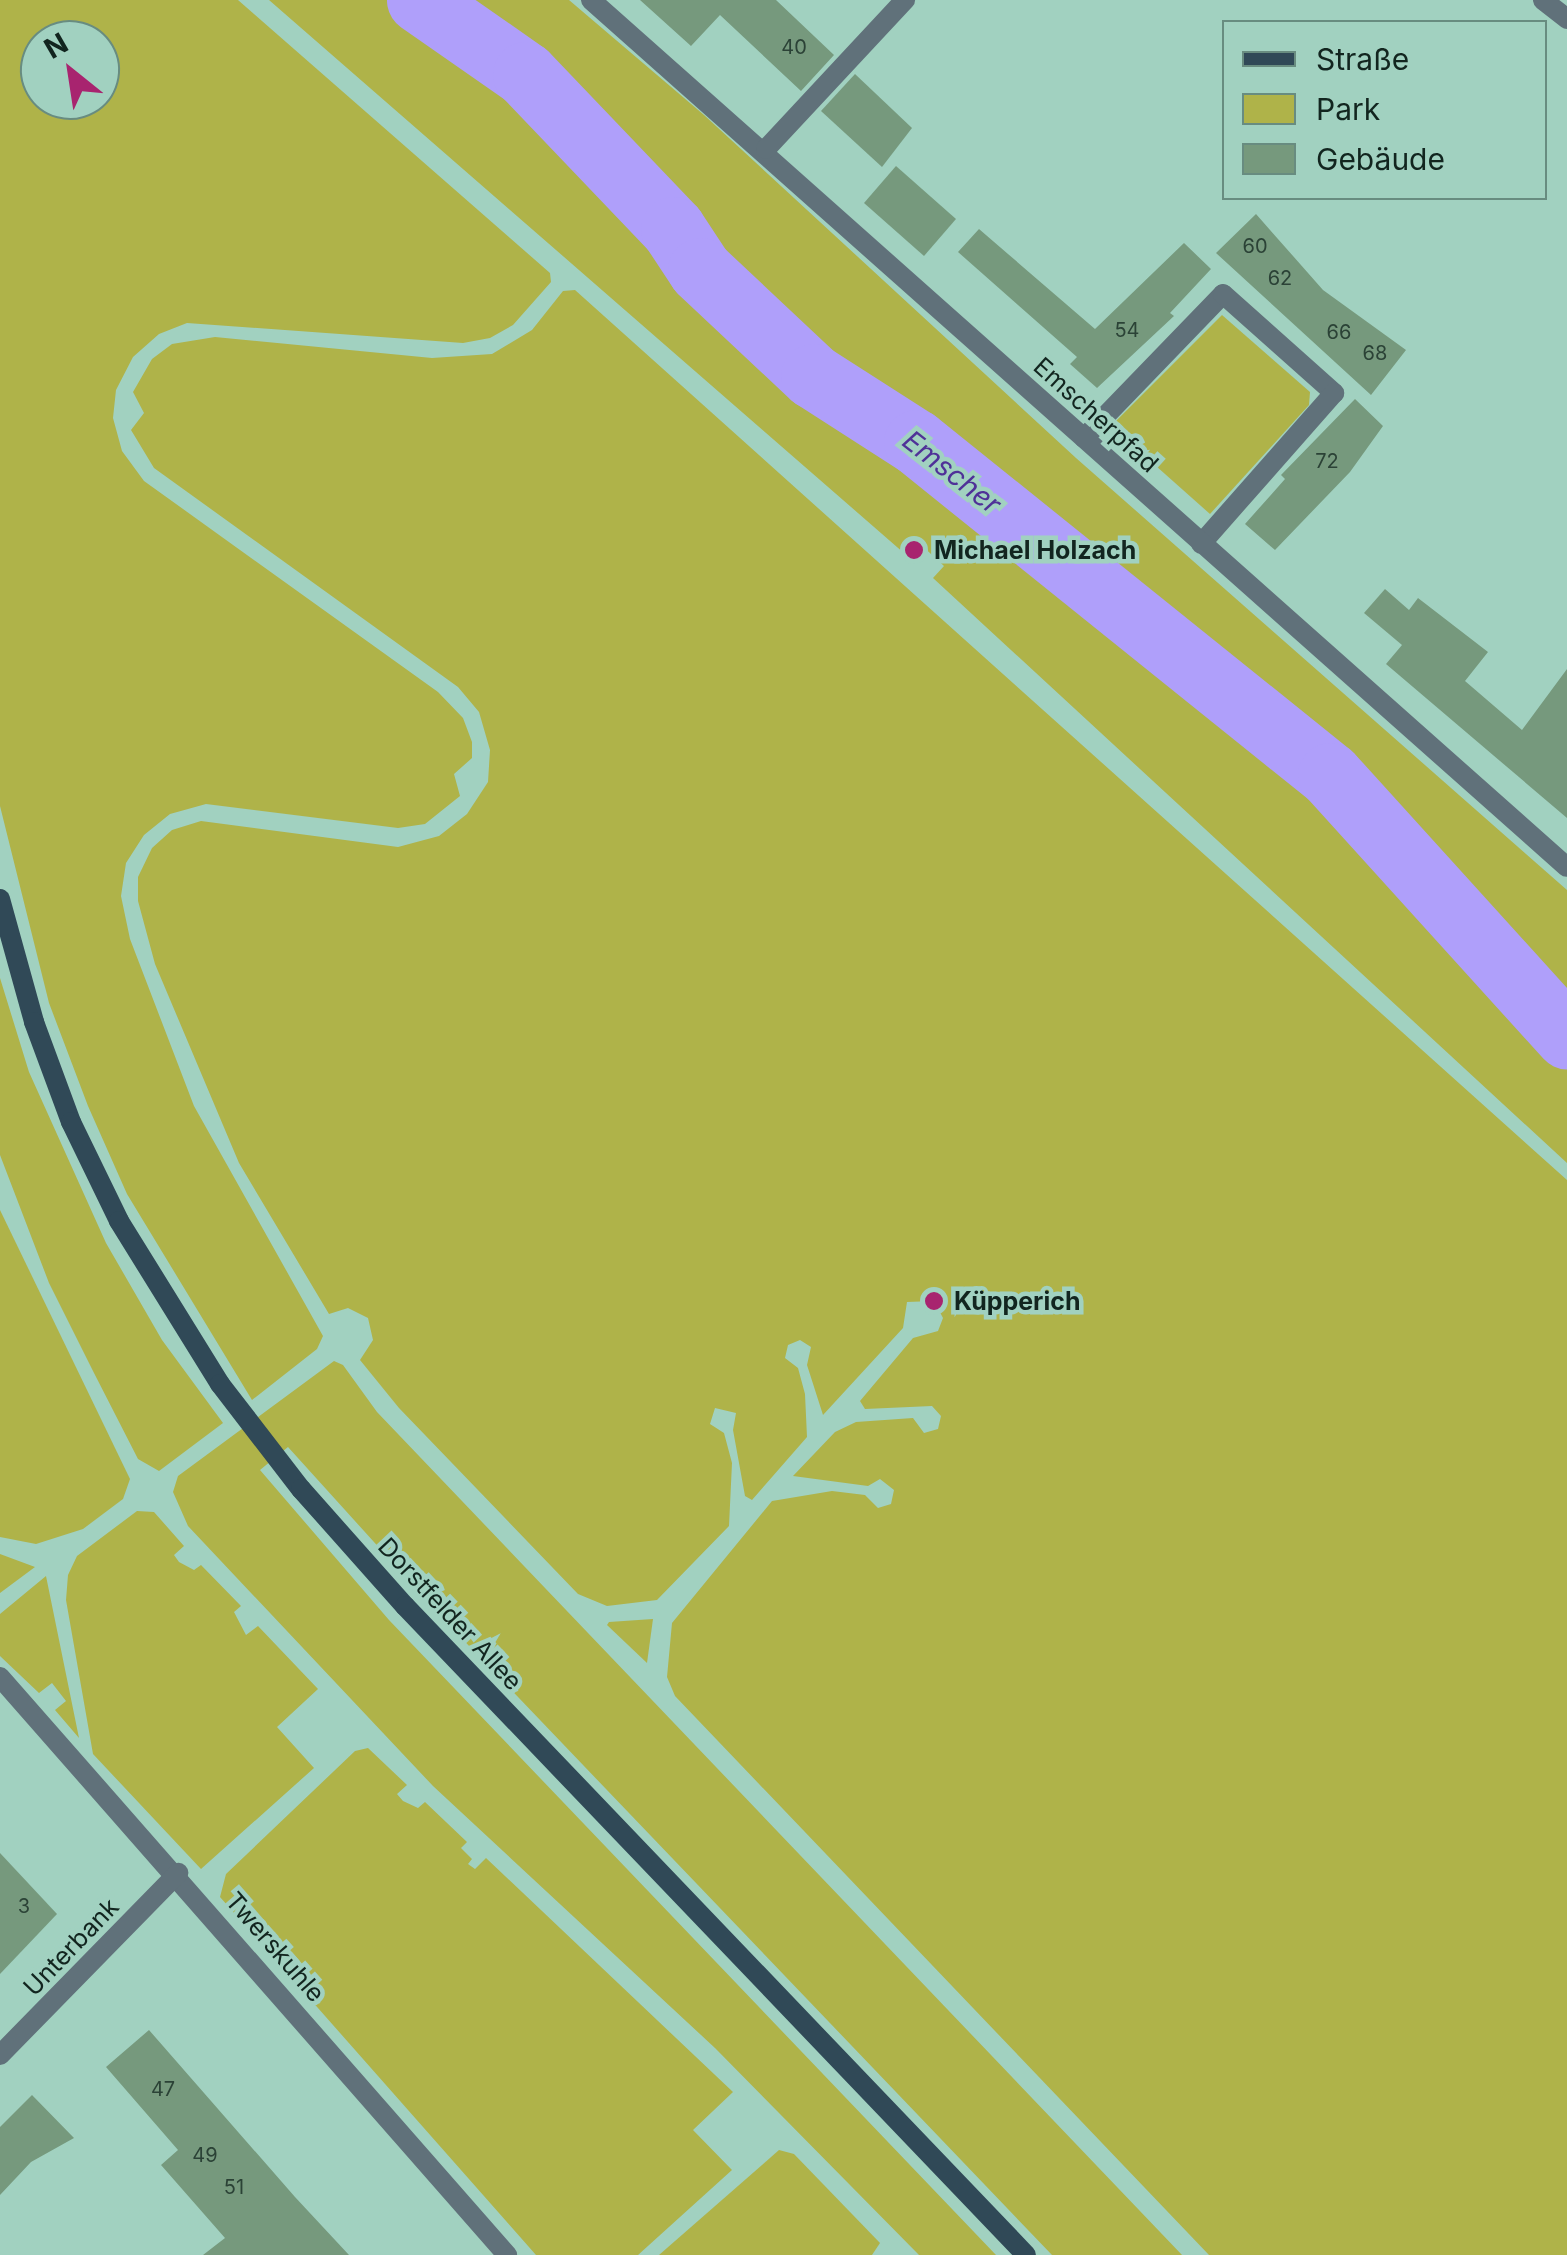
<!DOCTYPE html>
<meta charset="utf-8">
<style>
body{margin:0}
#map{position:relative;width:1567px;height:2255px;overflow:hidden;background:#a1d1c0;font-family:Inter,sans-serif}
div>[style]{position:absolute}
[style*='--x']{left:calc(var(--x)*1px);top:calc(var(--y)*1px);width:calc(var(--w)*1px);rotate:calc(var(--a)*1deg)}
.green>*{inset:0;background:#afb349}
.river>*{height:65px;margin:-32.5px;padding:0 32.5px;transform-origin:32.5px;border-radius:32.5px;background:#af9ffa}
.building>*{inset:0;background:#76997d}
.service>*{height:20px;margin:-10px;padding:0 10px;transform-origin:10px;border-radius:10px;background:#60717a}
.minor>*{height:20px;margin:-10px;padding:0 10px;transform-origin:10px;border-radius:10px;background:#60717a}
.secondary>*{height:20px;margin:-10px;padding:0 10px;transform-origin:10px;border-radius:10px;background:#304957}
.dots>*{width:28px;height:28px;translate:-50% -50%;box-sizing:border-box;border:5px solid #a1d1c0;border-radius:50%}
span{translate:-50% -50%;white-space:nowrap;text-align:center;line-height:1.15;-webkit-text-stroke:9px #a1d1c0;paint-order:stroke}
.number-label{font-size:20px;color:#2b4236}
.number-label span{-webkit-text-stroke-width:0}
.street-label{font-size:25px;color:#12251f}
.poi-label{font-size:25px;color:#12251f;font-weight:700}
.left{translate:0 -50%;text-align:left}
.water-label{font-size:28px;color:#4f3198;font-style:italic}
.legend{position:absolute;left:1222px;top:20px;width:325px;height:180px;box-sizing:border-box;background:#a1d1c0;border:2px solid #688c80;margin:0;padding:12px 18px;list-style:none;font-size:30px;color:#12251f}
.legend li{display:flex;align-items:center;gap:20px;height:50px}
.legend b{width:50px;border:2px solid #688c80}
.north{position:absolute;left:20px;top:20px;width:100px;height:100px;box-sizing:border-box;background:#a1d1c0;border:2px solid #688c80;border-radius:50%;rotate:330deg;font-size:28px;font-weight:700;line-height:40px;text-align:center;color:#12251f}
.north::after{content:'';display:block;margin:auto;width:35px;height:45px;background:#a8246f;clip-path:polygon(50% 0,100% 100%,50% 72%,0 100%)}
</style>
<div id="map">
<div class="green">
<i style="clip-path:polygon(evenodd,0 0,238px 0,550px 273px,551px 282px,513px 325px,490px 338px,463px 343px,187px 323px,159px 334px,133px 357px,116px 390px,113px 418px,122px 451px,144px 481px,438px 692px,463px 718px,472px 742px,472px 758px,454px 774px,460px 796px,425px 824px,398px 828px,206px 804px,170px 814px,144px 835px,126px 863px,121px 896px,130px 939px,194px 1106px,323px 1336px,317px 1349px,252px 1400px,127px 1194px,88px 1106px,49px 1003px,0 806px,0 0,40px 40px,100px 40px,100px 100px,40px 100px,40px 40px)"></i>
<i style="clip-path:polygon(269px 0,569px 0,704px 115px,1076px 458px,1567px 890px,1567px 1163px,933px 578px,944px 566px,918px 542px,905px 554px)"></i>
<i style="clip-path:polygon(575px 290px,1567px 1180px,1567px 2255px,1209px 2255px,675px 1696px,667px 1677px,672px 1623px,772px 1501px,832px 1491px,865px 1495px,878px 1508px,891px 1504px,894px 1490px,880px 1479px,868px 1486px,793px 1476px,835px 1432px,856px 1422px,913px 1418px,924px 1433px,938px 1429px,941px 1416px,932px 1406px,865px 1409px,860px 1401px,913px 1338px,938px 1331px,943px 1318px,934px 1301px,907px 1302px,903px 1328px,823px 1415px,807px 1365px,811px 1347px,800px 1340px,788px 1345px,785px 1358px,798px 1368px,805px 1394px,807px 1437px,752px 1500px,745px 1496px,733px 1430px,736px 1413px,715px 1408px,710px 1424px,724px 1433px,732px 1463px,729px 1526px,657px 1600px,607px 1606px,578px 1594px,399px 1408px,360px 1360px,373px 1340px,368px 1318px,348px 1308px,329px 1314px,239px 1163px,155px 964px,138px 901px,138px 877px,152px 848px,172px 830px,201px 821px,398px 847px,439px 836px,467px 814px,488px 782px,490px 750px,479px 712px,458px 687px,154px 468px,131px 430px,144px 413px,133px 392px,152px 359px,172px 344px,215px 337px,432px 358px,492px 354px,532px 330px,563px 291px)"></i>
<i style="clip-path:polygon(1222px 315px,1310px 392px,1309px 405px,1210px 514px,1111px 426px)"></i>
<i style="clip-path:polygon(0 978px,29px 1072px,106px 1243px,162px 1340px,223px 1423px,159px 1471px,138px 1459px,94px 1373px,49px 1283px,0 1155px)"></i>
<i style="clip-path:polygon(0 1210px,130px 1479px,123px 1499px,83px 1529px,36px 1544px,0 1537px)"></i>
<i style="clip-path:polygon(334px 1361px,343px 1365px,377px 1412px,1182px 2255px,1052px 2255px,450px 1626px,288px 1447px,260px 1470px,389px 1620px,996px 2255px,919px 2255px,715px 2048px,433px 1786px,188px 1526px,173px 1492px,178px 1476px)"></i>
<i style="clip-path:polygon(137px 1511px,154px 1512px,184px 1546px,174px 1555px,179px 1562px,194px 1570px,201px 1565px,241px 1606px,234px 1612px,246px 1635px,258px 1626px,318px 1689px,277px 1727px,314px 1768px,201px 1869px,93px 1754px,66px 1600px,68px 1575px,77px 1556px)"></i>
<i style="clip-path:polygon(0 1554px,35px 1567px,0 1593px)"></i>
<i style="clip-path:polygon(46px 1576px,79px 1738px,55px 1710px,66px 1701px,52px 1683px,39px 1693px,0 1656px,0 1614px)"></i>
<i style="clip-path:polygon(653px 1619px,647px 1663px,607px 1625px,609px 1622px)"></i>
<i style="clip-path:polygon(368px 1748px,407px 1785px,397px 1794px,403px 1801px,418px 1808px,425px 1802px,467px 1842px,461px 1848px,472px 1859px,468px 1864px,475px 1869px,486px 1858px,733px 2092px,693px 2130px,732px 2170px,638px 2255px,536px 2255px,220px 1897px,226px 1874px,355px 1751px)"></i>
<i style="clip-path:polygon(779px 2150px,794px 2154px,880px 2243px,872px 2255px,659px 2255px)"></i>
</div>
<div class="river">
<i style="--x:419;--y:0;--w:129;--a:34.9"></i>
<i style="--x:525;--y:74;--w:214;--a:46.3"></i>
<i style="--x:673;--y:229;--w:49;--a:56.6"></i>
<i style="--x:700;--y:270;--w:155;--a:43.2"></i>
<i style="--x:813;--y:376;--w:122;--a:32.7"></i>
<i style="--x:916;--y:442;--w:531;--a:38.81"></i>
<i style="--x:1330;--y:775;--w:353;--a:47.8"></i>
</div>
<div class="building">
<i style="clip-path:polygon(640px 0,776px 0,834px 55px,801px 91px,720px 15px,691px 46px)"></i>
<i style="clip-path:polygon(855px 74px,912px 128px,882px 167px,821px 111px)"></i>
<i style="clip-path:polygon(896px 166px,956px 219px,924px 256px,864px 203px)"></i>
<i style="clip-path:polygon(1256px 214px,1323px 290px,1406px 350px,1371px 395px,1216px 253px)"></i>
<i style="clip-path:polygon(979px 229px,1095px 329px,1184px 243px,1211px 269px,1170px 313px,1174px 316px,1097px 388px,1070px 364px,1077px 357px,958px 252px)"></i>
<i style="clip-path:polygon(1355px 399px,1383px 426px,1350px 472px,1275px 550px,1245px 524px,1285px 479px,1281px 475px)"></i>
<i style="clip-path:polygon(1385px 589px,1409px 610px,1418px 598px,1488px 652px,1465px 681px,1522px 730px,1567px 669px,1567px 818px,1386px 664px,1402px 645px,1364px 613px)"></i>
<i style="clip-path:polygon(0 1853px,57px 1914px,0 1974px)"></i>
<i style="clip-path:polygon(149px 2030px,295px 2197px,349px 2255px,203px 2255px,225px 2238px,161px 2165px,178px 2150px,106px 2067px)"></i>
<i style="clip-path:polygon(32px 2095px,74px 2138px,31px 2162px,0 2195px,0 2127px)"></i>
</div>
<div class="service">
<i style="--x:1084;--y:438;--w:200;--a:-46"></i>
<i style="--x:1223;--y:294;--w:149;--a:41.7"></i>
<i style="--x:1334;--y:393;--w:201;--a:131.4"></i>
</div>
<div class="minor">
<i style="--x:591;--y:0;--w:1305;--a:41.62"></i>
<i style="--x:1543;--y:0;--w:31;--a:38"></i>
<i style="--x:766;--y:149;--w:204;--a:-47"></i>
<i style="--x:0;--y:1677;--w:769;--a:48.74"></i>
<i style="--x:0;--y:2055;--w:255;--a:-45.6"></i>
</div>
<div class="secondary">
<i style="--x:0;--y:899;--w:128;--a:74.5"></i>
<i style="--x:34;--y:1022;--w:107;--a:69.7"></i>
<i style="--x:71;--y:1122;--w:110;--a:64.1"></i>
<i style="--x:119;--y:1221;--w:192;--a:58.2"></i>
<i style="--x:220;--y:1384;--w:133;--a:52.4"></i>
<i style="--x:301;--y:1489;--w:157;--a:48.4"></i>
<i style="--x:405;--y:1606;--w:898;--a:46.26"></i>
</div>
<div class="dots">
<i style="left:914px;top:550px;background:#a8246f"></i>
<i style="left:934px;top:1301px;background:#a8246f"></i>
</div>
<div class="number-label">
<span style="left:794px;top:47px">40</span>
<span style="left:1255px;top:246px">60</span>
<span style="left:1280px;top:278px">62</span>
<span style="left:1127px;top:330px">54</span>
<span style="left:1339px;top:332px">66</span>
<span style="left:1375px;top:353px">68</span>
<span style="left:1327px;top:461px">72</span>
<span style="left:24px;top:1906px">3</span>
<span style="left:163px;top:2089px">47</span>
<span style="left:205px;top:2155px">49</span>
<span style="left:234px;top:2187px">51</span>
</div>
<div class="street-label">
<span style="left:1096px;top:415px;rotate:42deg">Emscherpfad</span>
<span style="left:450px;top:1614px;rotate:47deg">Dorstfelder Allee</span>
<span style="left:71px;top:1947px;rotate:-46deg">Unterbank</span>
<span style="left:275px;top:1947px;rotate:49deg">Twerskuhle</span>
</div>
<div class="poi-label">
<span class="left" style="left:934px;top:550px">Michael Holzach</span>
<span class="left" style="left:954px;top:1301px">Küpperich</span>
</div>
<div class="water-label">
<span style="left:952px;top:472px;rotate:38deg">Emscher</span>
</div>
<ul class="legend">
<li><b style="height:12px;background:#304957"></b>Straße</li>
<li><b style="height:28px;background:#afb349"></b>Park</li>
<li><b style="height:28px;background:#76997d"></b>Gebäude</li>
</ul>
<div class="north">N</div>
</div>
